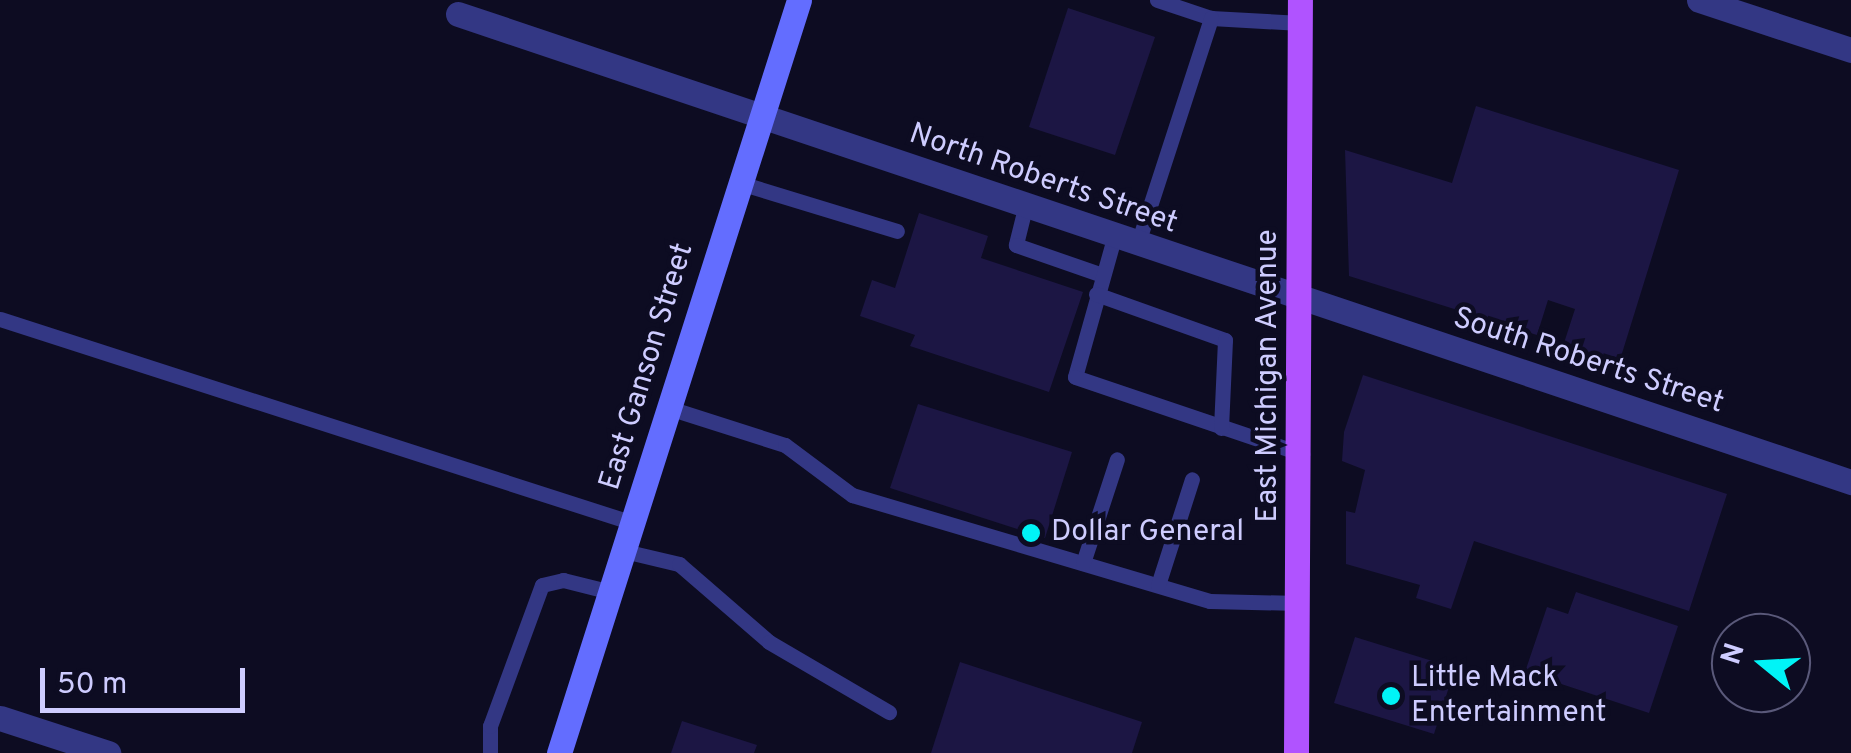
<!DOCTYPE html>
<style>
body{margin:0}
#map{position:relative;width:1851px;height:753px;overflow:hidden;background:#0d0c22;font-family:Overpass,sans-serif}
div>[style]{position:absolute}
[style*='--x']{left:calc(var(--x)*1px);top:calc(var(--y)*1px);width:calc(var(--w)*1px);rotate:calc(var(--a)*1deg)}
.building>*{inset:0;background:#1c1644}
.lane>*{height:15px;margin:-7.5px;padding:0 7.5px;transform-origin:7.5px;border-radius:7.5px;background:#333784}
.street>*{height:25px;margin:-12.5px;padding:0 12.5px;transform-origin:12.5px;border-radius:12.5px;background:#333784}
.secondary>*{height:25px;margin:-12.5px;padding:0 12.5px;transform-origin:12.5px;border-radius:12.5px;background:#636dff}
.primary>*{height:25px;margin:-12.5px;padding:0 12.5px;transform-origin:12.5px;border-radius:12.5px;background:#b053ff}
.dots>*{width:28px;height:28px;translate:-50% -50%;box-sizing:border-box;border:5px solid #0d0c22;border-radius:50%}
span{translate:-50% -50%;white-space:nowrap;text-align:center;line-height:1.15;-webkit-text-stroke:9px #0d0c22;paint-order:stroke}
.street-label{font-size:30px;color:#ceccff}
.poi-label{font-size:30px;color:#ceccff}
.left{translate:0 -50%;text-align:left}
.north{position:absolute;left:1711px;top:613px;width:100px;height:100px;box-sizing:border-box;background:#0d0c22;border:2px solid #5a597a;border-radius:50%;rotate:288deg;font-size:28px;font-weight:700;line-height:40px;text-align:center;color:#ceccff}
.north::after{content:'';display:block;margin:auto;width:35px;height:45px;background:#00f4f7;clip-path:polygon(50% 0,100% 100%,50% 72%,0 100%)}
.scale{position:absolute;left:40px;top:668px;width:205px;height:45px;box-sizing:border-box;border:5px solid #ceccff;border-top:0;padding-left:12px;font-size:30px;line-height:35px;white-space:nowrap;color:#ceccff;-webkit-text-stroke:8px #0d0c22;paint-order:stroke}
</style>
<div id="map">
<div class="building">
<i style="clip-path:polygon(1068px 8px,1155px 37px,1115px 155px,1029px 127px)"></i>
<i style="clip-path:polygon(1476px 106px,1679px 170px,1619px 363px,1563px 346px,1575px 309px,1548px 300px,1537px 335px,1349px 276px,1345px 150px,1452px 183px)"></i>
<i style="clip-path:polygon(919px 213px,988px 236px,981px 258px,1083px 292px,1049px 392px,910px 346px,915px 335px,860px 316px,872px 280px,895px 288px)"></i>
<i style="clip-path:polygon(1363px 375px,1727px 494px,1689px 611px,1474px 541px,1451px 609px,1416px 598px,1420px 585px,1346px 564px,1346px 511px,1355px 513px,1365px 470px,1342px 461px,1344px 432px)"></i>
<i style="clip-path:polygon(918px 404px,1072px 452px,1045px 538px,890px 488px)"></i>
<i style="clip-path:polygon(1576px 592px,1678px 626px,1649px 713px,1525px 672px,1547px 607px,1568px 614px)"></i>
<i style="clip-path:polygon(1355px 637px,1455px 668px,1434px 734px,1334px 703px)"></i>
<i style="clip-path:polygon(960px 662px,1142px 722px,1132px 753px,931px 753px)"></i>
<i style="clip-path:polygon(682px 721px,757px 745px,754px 753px,671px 753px)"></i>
</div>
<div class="lane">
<i style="--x:1157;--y:0;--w:57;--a:18.4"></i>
<i style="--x:1211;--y:18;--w:90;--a:3.2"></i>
<i style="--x:740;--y:183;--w:164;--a:17"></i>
<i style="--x:1025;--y:208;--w:38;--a:104"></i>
<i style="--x:1016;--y:245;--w:91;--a:19.2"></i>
<i style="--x:1114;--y:238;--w:144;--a:105.7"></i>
<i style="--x:1075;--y:377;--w:240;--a:18.7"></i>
<i style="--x:1137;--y:246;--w:240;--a:-72"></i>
<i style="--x:1096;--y:294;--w:137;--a:19.6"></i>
<i style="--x:1225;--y:340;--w:88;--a:92.6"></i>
<i style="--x:0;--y:319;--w:665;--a:17.86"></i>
<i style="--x:669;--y:408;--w:122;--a:17.7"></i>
<i style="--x:785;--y:445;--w:84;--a:36.7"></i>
<i style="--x:852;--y:495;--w:373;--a:16.5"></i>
<i style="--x:1210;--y:601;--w:89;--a:1.3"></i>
<i style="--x:624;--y:551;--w:57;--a:13.3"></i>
<i style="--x:679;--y:564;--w:119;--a:40.9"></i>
<i style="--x:769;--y:642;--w:139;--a:30.3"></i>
<i style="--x:1083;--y:563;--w:109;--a:-71.9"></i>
<i style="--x:1158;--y:585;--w:111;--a:-72.2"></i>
<i style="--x:490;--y:753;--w:27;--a:-90"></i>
<i style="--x:490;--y:726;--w:150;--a:-69.8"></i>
<i style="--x:542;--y:585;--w:22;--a:-13"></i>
<i style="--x:563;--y:580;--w:49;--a:14"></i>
</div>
<div class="street">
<i style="--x:1699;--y:0;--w:160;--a:18.2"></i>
<i style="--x:458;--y:14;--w:1470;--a:18.57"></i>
<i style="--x:0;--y:718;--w:114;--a:18"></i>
</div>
<div class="secondary">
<i style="--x:559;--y:753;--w:790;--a:-72.32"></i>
</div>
<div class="primary">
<i style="--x:1296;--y:753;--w:753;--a:-89.7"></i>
</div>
<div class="dots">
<i style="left:1031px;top:533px;background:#00f4f7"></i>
<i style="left:1391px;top:696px;background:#00f4f7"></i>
</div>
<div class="street-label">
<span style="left:1043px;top:180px;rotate:19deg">North Roberts Street</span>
<span style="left:1588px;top:362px;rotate:18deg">South Roberts Street</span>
<span style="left:648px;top:367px;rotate:-73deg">East Ganson Street</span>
<span style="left:1269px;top:376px;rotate:-90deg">East Michigan Avenue</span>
</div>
<div class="poi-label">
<span class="left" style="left:1051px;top:533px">Dollar General</span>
<span class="left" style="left:1411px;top:696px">Little Mack<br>Entertainment</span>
</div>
<div class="north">N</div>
<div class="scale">50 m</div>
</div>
